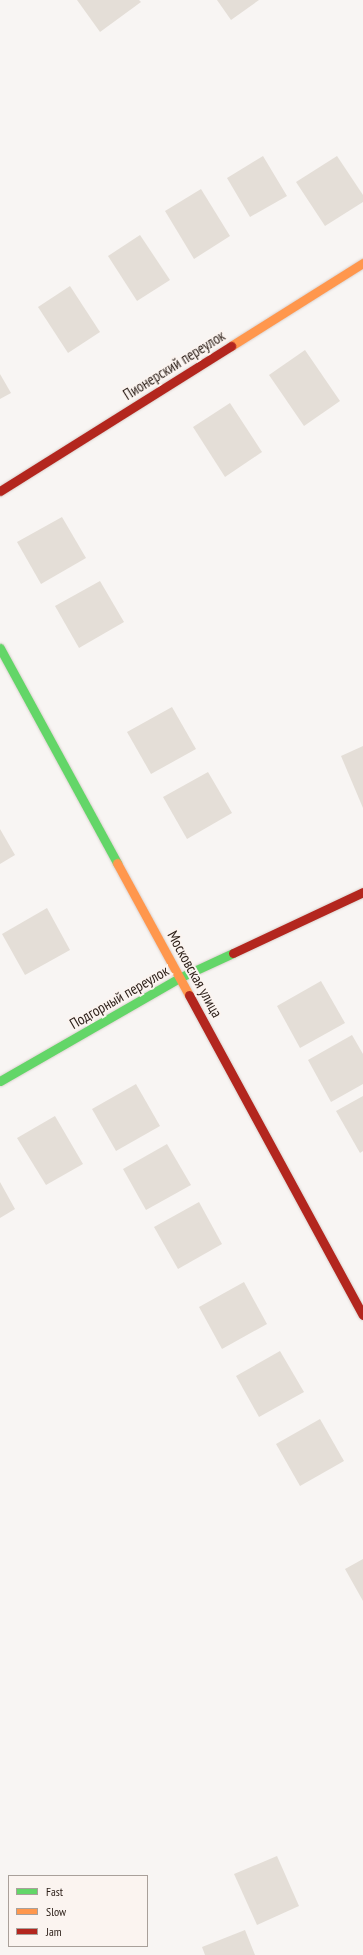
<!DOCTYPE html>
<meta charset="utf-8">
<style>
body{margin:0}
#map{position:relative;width:363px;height:1955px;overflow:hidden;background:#f8f5f3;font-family:"PT Sans Narrow",sans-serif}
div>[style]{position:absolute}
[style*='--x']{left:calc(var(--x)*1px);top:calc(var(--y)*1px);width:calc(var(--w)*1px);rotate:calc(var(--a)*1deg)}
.building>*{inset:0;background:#e4ded7}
.roads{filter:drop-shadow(0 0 1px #dbd2ce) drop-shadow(0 0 1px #dbd2ce)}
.fast>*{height:9px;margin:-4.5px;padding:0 4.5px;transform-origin:4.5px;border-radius:4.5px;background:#63d668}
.slow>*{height:9px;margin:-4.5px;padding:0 4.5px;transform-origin:4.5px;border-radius:4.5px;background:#ff974d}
.jam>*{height:9px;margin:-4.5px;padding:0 4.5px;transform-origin:4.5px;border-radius:4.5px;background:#b3261e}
span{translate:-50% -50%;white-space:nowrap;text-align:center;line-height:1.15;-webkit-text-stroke:4px #fbf4f0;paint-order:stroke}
.street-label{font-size:15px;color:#2e211a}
.legend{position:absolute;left:8px;top:1875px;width:140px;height:72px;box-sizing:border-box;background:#fbf4f0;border:1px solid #a9a09a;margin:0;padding:5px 7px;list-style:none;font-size:12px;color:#2e211a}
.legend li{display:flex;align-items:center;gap:8px;height:20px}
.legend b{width:20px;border:1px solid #a9a09a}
</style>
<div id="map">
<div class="building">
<i style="clip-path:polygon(77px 0,139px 0,141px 2px,100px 32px)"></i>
<i style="clip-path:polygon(217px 0,259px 0,231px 20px)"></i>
<i style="clip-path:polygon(263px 156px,287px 196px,250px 217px,227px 178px)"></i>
<i style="clip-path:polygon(337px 156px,363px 195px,363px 202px,325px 226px,296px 182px)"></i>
<i style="clip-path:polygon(201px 189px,230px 236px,194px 259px,165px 211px)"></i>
<i style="clip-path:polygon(140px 235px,170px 280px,137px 301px,108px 256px)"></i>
<i style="clip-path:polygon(70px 286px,100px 332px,68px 353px,38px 307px)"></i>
<i style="clip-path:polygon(305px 350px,340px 401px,304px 426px,269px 375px)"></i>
<i style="clip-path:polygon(0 374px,11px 393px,0 399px)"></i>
<i style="clip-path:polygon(230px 403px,262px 452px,225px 477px,193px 427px)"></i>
<i style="clip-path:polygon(62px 517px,86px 558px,41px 584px,17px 542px)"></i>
<i style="clip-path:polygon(100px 581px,124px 622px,79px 648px,55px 606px)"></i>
<i style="clip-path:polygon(172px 707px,196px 749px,151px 774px,127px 732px)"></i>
<i style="clip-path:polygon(363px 746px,363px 808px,341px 756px)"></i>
<i style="clip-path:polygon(208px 772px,232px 813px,187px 839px,163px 797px)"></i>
<i style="clip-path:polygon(0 829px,15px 855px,0 864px)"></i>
<i style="clip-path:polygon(47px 908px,70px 950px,25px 975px,2px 934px)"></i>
<i style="clip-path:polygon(321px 981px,345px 1023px,300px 1048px,277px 1006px)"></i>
<i style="clip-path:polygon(352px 1035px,363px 1054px,363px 1084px,331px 1102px,308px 1060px)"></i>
<i style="clip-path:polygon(136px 1084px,160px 1126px,116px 1151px,92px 1109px)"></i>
<i style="clip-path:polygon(363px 1096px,363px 1151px,360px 1153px,336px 1111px)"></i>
<i style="clip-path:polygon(55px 1116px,83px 1164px,46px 1185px,17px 1138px)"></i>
<i style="clip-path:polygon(167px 1144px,191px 1185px,146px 1210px,123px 1169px)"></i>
<i style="clip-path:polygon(0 1182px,15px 1209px,0 1218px)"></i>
<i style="clip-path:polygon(199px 1202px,222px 1244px,178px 1269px,154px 1227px)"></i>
<i style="clip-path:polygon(244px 1282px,267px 1324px,222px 1349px,199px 1307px)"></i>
<i style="clip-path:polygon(280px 1351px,304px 1392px,259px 1417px,236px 1376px)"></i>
<i style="clip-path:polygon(320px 1419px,344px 1461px,300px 1486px,276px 1444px)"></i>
<i style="clip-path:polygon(363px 1559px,363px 1601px,345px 1569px)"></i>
<i style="clip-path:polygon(277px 1856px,299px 1906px,257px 1925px,234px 1874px)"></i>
<i style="clip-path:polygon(245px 1930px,255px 1955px,205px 1955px,202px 1947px)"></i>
</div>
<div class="roads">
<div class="fast">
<i style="--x:0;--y:648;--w:245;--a:61.4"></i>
<i style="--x:0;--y:1081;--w:209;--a:-29.9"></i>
<i style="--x:181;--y:977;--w:57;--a:-24.8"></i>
</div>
<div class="slow">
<i style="--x:231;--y:346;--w:156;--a:-32.2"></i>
<i style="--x:117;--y:863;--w:150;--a:61.4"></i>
</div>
<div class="jam">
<i style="--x:0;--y:491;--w:273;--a:-32.1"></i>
<i style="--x:233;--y:953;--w:144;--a:-25.1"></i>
<i style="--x:189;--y:995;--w:364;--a:61.5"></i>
</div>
</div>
<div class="street-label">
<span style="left:174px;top:365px;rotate:-32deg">Пионерский переулок</span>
<span style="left:195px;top:974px;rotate:61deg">Московская улица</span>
<span style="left:119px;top:997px;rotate:-30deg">Подгорный переулок</span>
</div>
<ul class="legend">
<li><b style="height:5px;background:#63d668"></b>Fast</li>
<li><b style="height:5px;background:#ff974d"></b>Slow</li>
<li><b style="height:5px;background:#b3261e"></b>Jam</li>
</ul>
</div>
